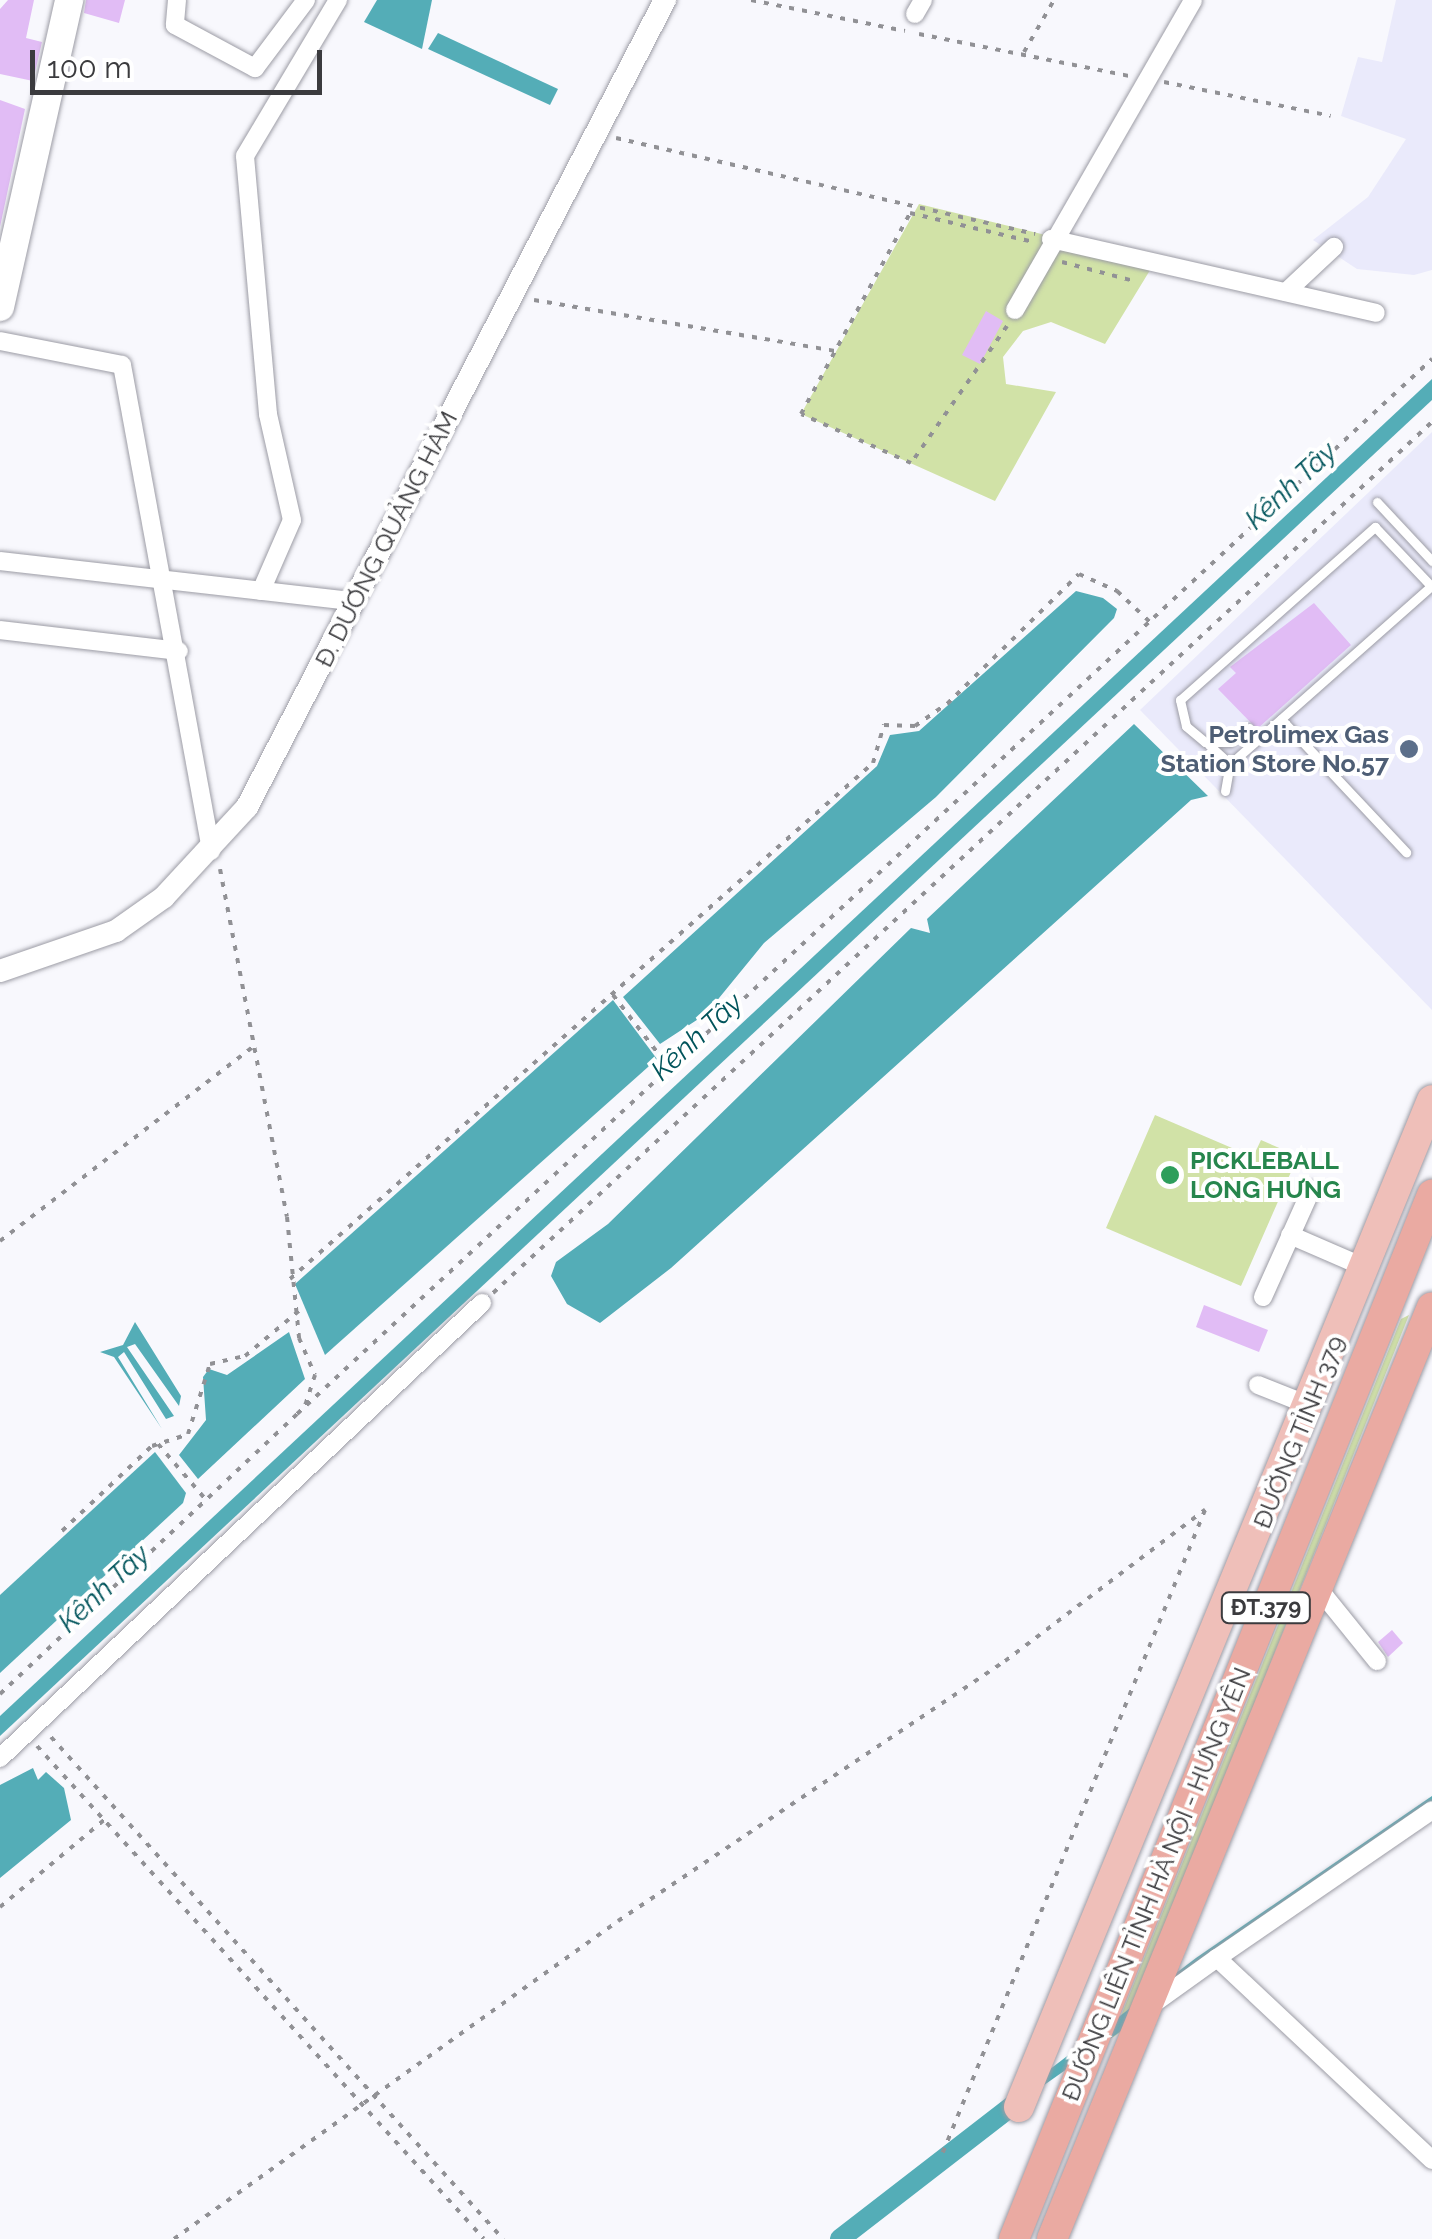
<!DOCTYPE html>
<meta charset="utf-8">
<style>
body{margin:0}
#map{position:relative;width:1432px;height:2239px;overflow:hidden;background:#f8f8fd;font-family:Raleway,sans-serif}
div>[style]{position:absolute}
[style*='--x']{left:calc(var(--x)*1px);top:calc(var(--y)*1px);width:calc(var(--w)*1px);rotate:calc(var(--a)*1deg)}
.built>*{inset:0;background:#eaeafb}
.green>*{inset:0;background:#d1e2a7}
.water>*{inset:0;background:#54adb7}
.canal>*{height:20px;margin:-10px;padding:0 10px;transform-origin:10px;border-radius:10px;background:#54adb7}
.building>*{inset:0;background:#e1bcf5}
.path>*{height:4px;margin-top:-2px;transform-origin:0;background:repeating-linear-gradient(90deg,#919195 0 5px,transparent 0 13px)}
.roads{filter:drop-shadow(0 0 2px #9c9ca5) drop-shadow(0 0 2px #9c9ca5)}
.service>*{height:9px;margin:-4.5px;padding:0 4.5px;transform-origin:4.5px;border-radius:4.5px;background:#fff}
.minor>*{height:18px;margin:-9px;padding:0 9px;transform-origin:9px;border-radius:9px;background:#fff}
.tertiary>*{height:22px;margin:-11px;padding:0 11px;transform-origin:11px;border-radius:11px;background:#fff}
.secondary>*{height:28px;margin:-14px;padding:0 14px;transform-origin:14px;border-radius:14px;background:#fff}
.primary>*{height:30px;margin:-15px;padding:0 15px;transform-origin:15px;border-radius:15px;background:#efbfb9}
.trunk>*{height:30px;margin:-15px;padding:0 15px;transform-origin:15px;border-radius:15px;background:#eaaaa2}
.dots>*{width:28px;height:28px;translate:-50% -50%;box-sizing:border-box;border:5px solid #fff;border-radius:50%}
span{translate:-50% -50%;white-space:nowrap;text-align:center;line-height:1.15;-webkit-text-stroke:8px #fff;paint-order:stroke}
.shield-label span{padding:2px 8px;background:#fff;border:2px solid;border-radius:8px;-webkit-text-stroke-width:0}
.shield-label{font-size:22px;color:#3b3b3e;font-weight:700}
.street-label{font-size:25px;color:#3b3b3e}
.service-label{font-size:25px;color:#4e5e75;font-weight:700}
.right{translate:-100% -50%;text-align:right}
.leisure-label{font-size:25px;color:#27864d;font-weight:700}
.left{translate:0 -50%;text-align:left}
.water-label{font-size:28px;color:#00545b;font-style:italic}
.scale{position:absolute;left:30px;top:50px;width:292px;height:45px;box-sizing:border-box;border:5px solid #3b3b3e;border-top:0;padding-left:12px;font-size:30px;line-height:35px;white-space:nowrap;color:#3b3b3e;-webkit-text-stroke:8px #fff;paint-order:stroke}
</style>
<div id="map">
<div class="built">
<i style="clip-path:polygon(1396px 0,1432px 0,1432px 270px,1414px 275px,1357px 269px,1313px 240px,1368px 197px,1406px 139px,1341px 116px,1358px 57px,1382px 62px)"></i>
<i style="clip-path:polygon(1432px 432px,1432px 1010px,1140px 710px)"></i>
</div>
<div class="green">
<i style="clip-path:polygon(919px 204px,1155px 262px,1105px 344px,1051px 322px,1023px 331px,1003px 357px,1006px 384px,1056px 392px,995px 501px,801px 414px)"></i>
<i style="clip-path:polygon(1155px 1115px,1253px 1157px,1261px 1140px,1298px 1156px,1241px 1286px,1106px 1228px)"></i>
<i style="clip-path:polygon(1409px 1315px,1125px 2029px,1112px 2038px,1401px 1319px)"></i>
</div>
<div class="water">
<i style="clip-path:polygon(377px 0,432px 0,422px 49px,364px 22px)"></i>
<i style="clip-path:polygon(438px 33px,558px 89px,550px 105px,428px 49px)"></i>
<i style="clip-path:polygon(1432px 379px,1432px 400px,0 1736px,0 1716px)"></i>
<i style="clip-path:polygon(1076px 591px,1103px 598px,1117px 609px,1114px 618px,936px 797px,764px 943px,706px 1014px,660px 1044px,623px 997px,877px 766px,890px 735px,919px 731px)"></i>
<i style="clip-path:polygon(1134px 724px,1208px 796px,1191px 800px,671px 1268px,600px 1323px,567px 1304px,551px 1276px,556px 1262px,608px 1224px,911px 928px,930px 933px,927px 919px)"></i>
<i style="clip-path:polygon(613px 1000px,657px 1059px,325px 1355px,295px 1284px)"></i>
<i style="clip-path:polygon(135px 1322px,181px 1396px,179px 1406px,135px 1344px,127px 1347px,174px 1416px,166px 1419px,124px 1352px,118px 1357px,162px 1429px,114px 1357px,100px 1352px,123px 1345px)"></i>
<i style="clip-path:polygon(289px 1332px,305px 1379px,198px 1479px,179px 1455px,206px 1420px,203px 1377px,209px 1369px,227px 1375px)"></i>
<i style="clip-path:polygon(155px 1452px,186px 1493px,183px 1503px,0 1673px,0 1595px)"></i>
<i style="clip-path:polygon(33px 1768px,38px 1780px,46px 1772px,64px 1788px,71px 1820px,0 1878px,0 1785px)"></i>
<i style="clip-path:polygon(1432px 1796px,1432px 1813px,997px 2118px,995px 2111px,1196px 1958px)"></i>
</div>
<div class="canal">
<i style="--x:840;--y:2239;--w:222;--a:-37.7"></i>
</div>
<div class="building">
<i style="clip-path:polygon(8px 0,34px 0,26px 38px,42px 42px,33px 81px,0 74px,0 9px)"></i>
<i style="clip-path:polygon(86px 0,125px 0,119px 23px,84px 13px)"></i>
<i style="clip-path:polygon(0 100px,25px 109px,0 227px)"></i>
<i style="clip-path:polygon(986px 311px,1003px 321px,980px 364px,962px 355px)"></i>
<i style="clip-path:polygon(1314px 603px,1351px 645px,1257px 729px,1218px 689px,1236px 673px,1230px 667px)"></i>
<i style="clip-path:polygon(1204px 1305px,1268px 1330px,1259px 1352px,1196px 1327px)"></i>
<i style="clip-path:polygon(1392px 1630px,1403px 1643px,1388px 1657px,1378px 1642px)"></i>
</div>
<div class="path">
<i style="--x:751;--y:0;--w:157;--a:11.4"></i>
<i style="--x:919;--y:34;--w:215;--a:11.3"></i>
<i style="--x:1024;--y:52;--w:60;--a:-60"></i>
<i style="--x:1164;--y:82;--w:170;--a:11.5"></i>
<i style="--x:616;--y:138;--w:430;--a:12.9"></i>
<i style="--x:1062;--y:262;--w:74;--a:14.8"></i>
<i style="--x:534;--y:300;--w:305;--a:9.6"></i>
<i style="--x:1007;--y:326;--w:167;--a:125"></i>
<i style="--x:911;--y:463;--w:120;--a:-156"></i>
<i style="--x:801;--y:414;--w:229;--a:-61.5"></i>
<i style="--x:910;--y:213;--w:127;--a:13.2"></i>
<i style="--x:220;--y:869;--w:354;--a:79.1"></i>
<i style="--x:287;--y:1217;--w:122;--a:84.3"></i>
<i style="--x:299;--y:1338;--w:40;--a:66.6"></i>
<i style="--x:315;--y:1375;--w:32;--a:108"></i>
<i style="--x:613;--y:995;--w:95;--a:52.3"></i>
<i style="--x:0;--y:1241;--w:320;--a:-37.5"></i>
<i style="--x:290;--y:1279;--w:779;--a:-41.51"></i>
<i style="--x:873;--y:763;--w:40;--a:-74"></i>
<i style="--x:884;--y:725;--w:31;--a:2"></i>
<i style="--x:915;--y:726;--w:39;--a:-35"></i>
<i style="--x:947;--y:704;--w:185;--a:-44.6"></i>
<i style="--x:1079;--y:574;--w:42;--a:24.1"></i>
<i style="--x:1117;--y:591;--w:48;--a:43.3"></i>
<i style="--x:493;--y:1293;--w:1281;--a:-42.85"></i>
<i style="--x:297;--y:1414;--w:1550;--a:-42.91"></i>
<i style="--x:158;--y:1444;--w:75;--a:49.3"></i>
<i style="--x:62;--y:1531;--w:124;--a:-43.4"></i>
<i style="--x:152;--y:1446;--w:38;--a:-18"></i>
<i style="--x:188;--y:1434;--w:73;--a:-72.6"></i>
<i style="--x:210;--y:1364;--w:36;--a:-13"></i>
<i style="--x:245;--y:1356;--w:72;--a:-39.9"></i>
<i style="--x:0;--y:1694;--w:411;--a:-43.3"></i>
<i style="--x:51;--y:1737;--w:676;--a:48"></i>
<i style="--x:37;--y:1746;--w:665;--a:47.8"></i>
<i style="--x:0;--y:1907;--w:136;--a:-39.9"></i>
<i style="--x:174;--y:2239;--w:546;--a:-35.61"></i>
<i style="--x:618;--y:1921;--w:466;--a:-33.9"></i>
<i style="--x:1005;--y:1661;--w:251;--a:-37.1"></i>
<i style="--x:1205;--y:1510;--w:699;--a:112.2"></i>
</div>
<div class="roads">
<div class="service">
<i style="--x:1377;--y:502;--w:81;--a:47"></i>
<i style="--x:1281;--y:719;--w:183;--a:46.8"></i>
<i style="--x:1249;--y:728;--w:24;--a:144"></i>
<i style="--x:1230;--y:742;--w:25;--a:180"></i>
<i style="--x:1205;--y:742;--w:25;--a:-140"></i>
<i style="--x:1186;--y:726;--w:27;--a:-103"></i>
<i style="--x:1180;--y:700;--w:261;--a:-41.6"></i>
<i style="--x:1375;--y:527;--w:83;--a:46.5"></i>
<i style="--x:1209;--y:745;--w:28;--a:42"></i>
<i style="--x:1230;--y:764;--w:268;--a:-41.5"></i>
<i style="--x:1225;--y:791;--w:27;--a:-80"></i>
</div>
<div class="minor">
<i style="--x:177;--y:0;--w:25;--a:95"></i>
<i style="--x:175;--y:25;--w:91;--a:28.3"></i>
<i style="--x:255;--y:68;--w:85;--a:-53.1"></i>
<i style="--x:915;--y:14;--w:16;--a:-60"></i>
<i style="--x:1051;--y:239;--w:333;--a:12.8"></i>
<i style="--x:1286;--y:292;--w:66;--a:-43.2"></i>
<i style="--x:1015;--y:310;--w:357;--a:-60.1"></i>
<i style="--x:0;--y:341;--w:124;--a:11.1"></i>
<i style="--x:122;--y:365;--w:494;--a:79.6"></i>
<i style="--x:0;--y:561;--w:355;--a:6.5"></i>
<i style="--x:261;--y:591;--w:77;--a:-66.4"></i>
<i style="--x:292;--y:520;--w:109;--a:-102.8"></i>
<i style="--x:268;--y:414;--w:259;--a:-95.1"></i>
<i style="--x:245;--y:156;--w:182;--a:-59.2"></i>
<i style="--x:0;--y:630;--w:180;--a:6.7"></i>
<i style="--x:1290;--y:1235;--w:83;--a:23.5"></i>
<i style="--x:1263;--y:1297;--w:117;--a:-65.8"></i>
<i style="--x:1258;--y:1385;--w:57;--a:21.6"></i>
<i style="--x:1318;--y:1588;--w:94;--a:51.1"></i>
<i style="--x:0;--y:1758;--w:663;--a:-43.35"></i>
<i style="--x:1217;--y:1958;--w:261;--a:-34.5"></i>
<i style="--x:1153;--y:2004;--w:79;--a:-35.7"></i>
<i style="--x:1217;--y:1958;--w:295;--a:43.2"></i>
</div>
<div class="tertiary">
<i style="--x:0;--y:971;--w:123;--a:-19"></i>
<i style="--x:116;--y:931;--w:59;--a:-35.3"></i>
<i style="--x:164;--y:897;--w:122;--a:-47.3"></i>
<i style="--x:247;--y:807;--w:909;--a:-62.62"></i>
</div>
<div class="secondary">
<i style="--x:0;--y:307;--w:315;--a:-77.3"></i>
</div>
<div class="primary">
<i style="--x:1019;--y:2107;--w:1088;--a:-67.7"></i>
</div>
<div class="trunk">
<i style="--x:1014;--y:2239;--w:1125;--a:-68.18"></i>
<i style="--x:1052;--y:2239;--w:1006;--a:-67.82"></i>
</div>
</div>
<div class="dots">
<i style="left:1409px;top:749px;background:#5c6f8a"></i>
<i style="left:1170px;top:1175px;background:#2e9e5b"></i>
</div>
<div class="shield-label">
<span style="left:1266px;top:1608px">ĐT.379</span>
</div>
<div class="street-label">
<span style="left:386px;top:539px;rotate:-63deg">Đ. DƯƠNG QUẢNG HÀM</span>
<span style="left:1299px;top:1432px;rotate:-68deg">ĐƯỜNG TỈNH 379</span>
<span style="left:1156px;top:1884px;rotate:-68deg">ĐƯỜNG LIÊN TỈNH HÀ NỘI - HƯNG YÊN</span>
</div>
<div class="service-label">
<span class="right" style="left:1389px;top:749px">Petrolimex Gas<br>Station Store No.57</span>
</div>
<div class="leisure-label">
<span class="left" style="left:1190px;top:1175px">PICKLEBALL<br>LONG HƯNG</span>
</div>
<div class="water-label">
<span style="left:1291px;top:486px;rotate:-43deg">Kênh Tây</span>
<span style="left:697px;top:1037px;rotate:-43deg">Kênh Tây</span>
<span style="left:104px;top:1589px;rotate:-43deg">Kênh Tây</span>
</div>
<div class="scale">100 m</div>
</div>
